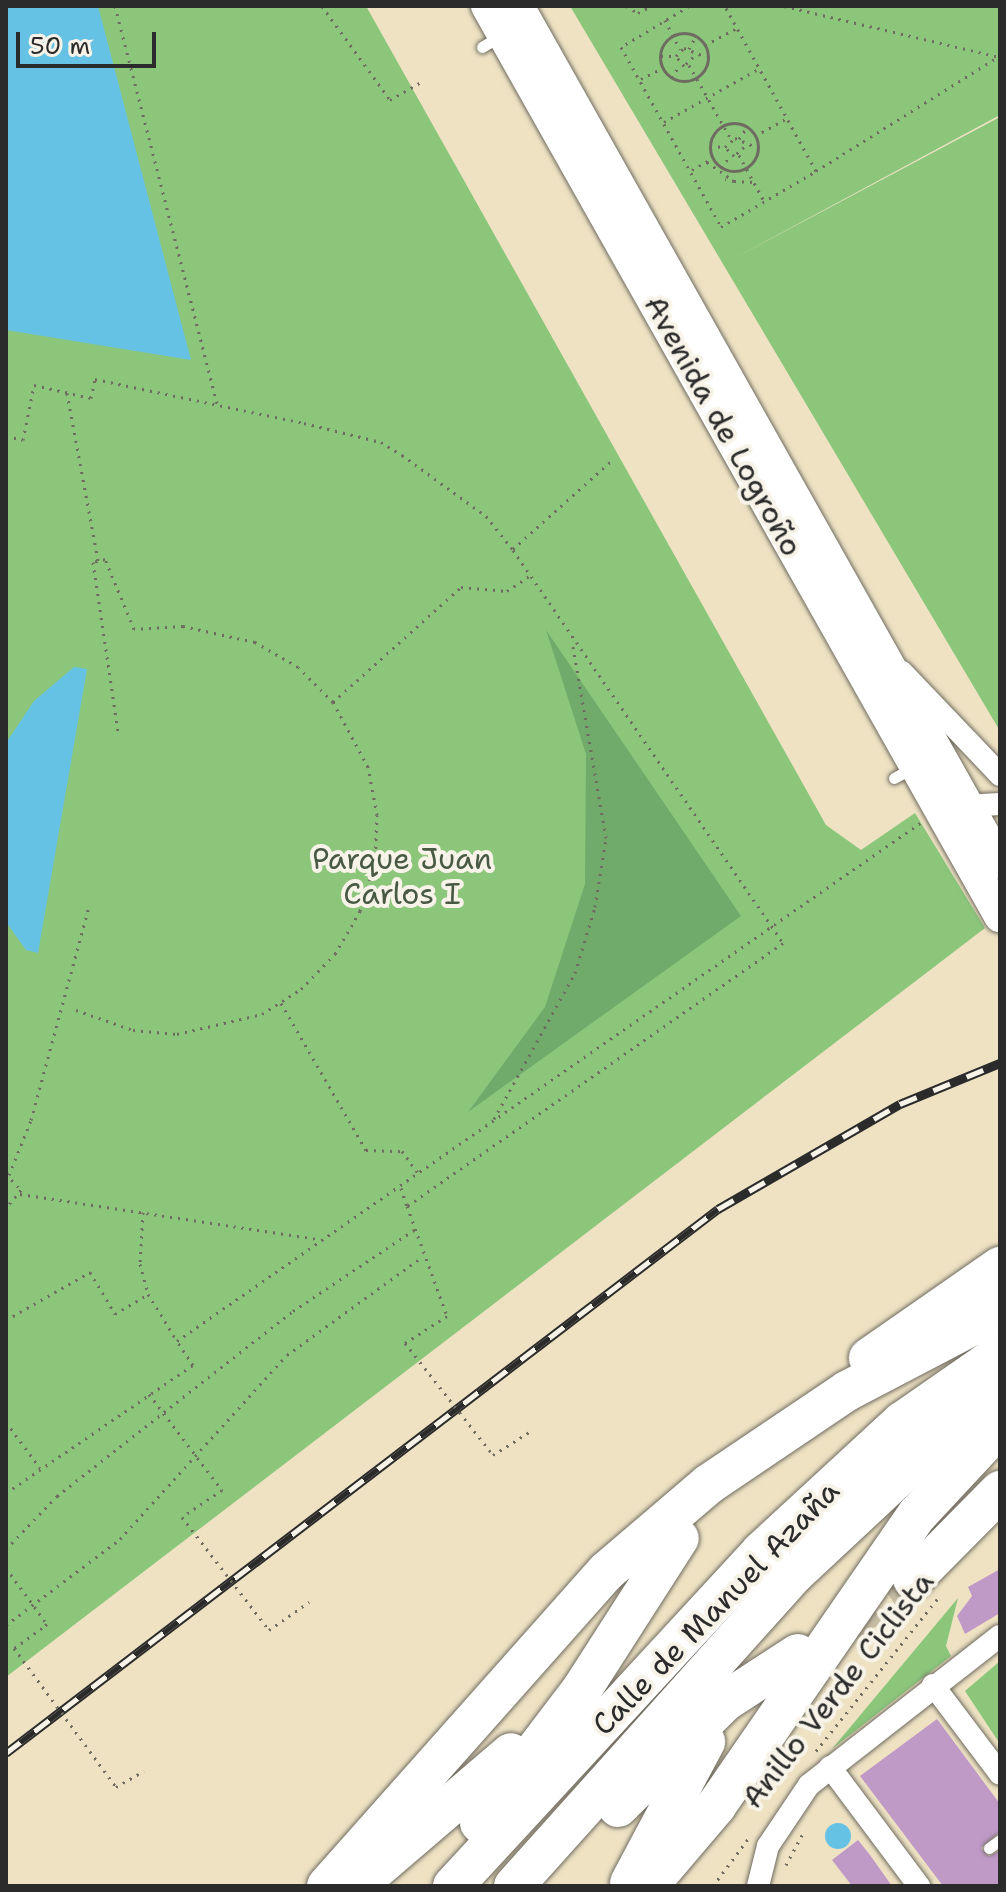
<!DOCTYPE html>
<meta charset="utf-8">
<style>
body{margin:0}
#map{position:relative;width:1006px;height:1892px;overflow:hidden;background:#eee2c3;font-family:"Shantell Sans",sans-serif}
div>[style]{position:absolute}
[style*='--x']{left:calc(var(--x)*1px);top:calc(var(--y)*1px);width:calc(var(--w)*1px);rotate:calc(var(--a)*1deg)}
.green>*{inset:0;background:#8bc67b}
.forest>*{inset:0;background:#70ab6b}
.water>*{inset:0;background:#66c2e4}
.round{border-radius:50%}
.building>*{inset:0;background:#c09ac7}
.highway-tunnel>*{height:40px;margin-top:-20px;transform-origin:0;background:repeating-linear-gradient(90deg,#c7bda5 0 40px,transparent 0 60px)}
.path>*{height:3px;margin-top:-1.5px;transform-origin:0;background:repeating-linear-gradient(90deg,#6f6b60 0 2px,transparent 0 8px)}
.path>.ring{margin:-1.5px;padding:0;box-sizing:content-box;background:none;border:3px solid #6f6b60;border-radius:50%}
.roads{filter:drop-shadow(0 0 2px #6f6b60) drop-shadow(0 0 2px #6f6b60)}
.lane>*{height:11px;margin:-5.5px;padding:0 5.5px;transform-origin:5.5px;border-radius:5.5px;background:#fff}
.street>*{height:22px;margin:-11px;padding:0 11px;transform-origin:11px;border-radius:11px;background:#fff}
.secondary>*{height:32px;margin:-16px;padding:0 16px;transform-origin:16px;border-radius:16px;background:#fff}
.highway>*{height:40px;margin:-20px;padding:0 20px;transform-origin:20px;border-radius:20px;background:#fff}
.rail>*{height:9px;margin-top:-4.5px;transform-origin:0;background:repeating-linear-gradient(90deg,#f7f3e8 0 18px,#2b2b2b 0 36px);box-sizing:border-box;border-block:2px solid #2b2b2b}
.path-bridge>*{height:3px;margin-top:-1.5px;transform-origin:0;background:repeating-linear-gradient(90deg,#6f6b60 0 2px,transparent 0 8px)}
span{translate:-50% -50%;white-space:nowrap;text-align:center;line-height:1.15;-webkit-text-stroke:8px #f7f3e8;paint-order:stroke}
.street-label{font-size:30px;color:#2b2b2b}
.park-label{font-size:30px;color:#485a43}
.frame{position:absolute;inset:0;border:8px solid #2b2b2b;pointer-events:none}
.scale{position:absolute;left:16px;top:32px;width:140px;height:36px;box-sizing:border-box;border:4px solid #2b2b2b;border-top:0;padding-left:10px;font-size:24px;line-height:28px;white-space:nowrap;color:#2b2b2b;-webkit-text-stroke:6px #f7f3e8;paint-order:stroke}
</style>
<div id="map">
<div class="green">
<i style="clip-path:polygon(6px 6px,366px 6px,826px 825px,861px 850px,915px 813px,985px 928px,6px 1677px)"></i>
<i style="clip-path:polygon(570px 6px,1000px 6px,1000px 115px,731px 260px,1000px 117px,1000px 731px)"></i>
<i style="clip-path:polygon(958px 1598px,946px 1646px,951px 1656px,832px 1749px)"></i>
<i style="clip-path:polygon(1000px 1661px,1000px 1744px,965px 1691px)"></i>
</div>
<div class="forest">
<i style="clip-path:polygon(546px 630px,741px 916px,468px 1112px,545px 1007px,585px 884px,586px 754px)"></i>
</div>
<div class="water">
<i style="clip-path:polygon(6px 6px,98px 6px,191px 360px,6px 330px)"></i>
<i style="clip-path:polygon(74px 667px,87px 669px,38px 953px,26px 950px,6px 922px,6px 743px,34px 701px)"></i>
<i class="round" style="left:825px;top:1823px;width:26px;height:26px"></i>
</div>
<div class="building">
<i style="clip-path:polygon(1000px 1569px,1000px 1613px,965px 1634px,957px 1616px,972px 1596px,968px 1587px)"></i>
<i style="clip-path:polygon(937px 1719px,1000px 1804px,1000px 1832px,981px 1848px,989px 1856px,1000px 1851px,1000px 1886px,943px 1886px,860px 1776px)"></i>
<i style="clip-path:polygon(858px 1840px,870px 1855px,892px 1886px,852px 1886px,832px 1860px)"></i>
</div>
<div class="highway-tunnel">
<i style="--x:838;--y:1627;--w:89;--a:-32.6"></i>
</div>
<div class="path">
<i style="--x:115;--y:6;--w:411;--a:75.6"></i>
<i style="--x:322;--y:6;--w:116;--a:54.1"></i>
<i style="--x:390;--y:100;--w:39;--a:-30"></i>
<i style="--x:626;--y:6;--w:14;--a:30"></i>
<i style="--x:638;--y:13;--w:15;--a:-28"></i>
<i style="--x:689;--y:6;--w:79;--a:148.9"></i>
<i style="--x:621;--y:47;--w:206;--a:60.9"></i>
<i style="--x:721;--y:227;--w:110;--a:-30.5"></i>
<i style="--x:816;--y:171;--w:188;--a:-118.9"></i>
<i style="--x:784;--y:6;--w:221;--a:13.3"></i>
<i style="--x:665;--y:20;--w:33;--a:63"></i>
<i class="ring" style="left:660px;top:33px;width:45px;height:45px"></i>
<i style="--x:705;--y:45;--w:36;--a:-28"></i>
<i style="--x:689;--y:49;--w:15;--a:-62"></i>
<i style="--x:661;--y:56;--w:15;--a:0"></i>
<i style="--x:693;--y:57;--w:13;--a:135"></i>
<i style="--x:684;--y:66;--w:13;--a:-129"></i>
<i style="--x:676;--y:56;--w:11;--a:-45"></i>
<i style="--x:684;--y:48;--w:24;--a:22"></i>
<i style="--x:689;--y:65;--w:85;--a:60.4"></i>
<i style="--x:672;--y:78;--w:16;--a:-60"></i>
<i style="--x:641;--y:79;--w:25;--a:-27"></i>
<i style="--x:664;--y:122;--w:108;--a:-29.4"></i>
<i class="ring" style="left:710px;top:123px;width:45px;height:45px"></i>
<i style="--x:755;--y:136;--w:35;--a:-29"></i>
<i style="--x:739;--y:139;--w:14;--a:-56"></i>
<i style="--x:710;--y:146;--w:15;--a:4"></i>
<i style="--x:744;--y:147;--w:13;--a:138"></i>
<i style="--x:734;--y:156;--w:13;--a:-135"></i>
<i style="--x:725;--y:147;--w:13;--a:-42"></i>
<i style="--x:735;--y:138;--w:25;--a:23"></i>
<i style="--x:739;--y:155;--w:52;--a:61.5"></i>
<i style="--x:707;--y:162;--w:33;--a:35"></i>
<i style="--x:734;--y:181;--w:9;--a:-167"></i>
<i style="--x:722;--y:168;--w:15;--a:-58"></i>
<i style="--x:692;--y:170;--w:24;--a:-30"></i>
<i style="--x:816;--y:171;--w:216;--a:-32.1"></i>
<i style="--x:734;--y:181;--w:20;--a:3"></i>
<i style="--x:67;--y:393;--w:171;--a:79.5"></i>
<i style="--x:6;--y:436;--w:17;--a:13"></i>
<i style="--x:23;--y:440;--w:56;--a:-78.7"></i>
<i style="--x:34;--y:385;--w:58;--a:12.8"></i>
<i style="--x:91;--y:398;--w:19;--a:-78"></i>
<i style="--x:95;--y:379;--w:214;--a:11.9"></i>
<i style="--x:304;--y:423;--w:79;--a:13.9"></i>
<i style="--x:381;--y:442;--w:25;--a:32"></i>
<i style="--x:402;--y:455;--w:104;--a:36"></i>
<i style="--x:486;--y:516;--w:43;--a:51.5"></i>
<i style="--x:513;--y:550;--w:477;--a:55.5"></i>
<i style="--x:783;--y:943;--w:459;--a:145"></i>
<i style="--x:407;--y:1206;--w:117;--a:70"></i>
<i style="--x:513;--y:549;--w:132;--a:-41.9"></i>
<i style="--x:333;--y:702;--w:172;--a:-41.9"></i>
<i style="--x:461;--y:587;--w:46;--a:5"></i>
<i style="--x:507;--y:591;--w:29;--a:-34"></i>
<i style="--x:281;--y:1003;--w:170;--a:60"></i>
<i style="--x:366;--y:1150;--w:36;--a:2"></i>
<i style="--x:402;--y:1151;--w:29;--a:54"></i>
<i style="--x:76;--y:1010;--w:60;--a:19.3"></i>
<i style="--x:133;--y:1030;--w:44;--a:5.2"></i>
<i style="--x:177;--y:1034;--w:87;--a:-13.2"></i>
<i style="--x:262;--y:1014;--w:46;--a:-32.7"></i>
<i style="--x:301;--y:989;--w:49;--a:-45.8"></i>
<i style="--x:335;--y:954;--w:50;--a:-59.8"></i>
<i style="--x:360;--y:911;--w:49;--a:-72.3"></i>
<i style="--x:375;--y:864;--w:49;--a:-87.7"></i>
<i style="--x:377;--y:815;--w:49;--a:-100.6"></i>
<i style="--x:368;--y:767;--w:74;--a:-118.3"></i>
<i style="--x:333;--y:702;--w:49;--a:-135"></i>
<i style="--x:298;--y:667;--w:50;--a:-149.8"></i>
<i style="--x:255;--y:642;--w:74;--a:-167.5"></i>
<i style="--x:183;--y:626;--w:49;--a:176.5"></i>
<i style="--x:134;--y:629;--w:76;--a:-112.5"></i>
<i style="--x:105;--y:559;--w:12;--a:166"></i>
<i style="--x:93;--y:562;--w:171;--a:81.6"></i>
<i style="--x:494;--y:1119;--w:167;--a:-61"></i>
<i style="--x:575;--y:973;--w:69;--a:-73.1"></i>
<i style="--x:595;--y:907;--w:70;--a:-80.9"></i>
<i style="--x:606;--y:838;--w:199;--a:-99.8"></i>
<i style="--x:6;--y:1174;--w:22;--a:47"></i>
<i style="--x:21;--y:1190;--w:23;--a:130"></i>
<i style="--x:9;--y:1175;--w:59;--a:-68.2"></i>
<i style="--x:31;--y:1120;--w:218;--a:-74.8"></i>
<i style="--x:401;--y:1188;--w:19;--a:72"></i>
<i style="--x:20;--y:1194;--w:300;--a:8.6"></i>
<i style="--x:143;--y:1212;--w:52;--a:93.3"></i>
<i style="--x:140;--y:1264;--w:31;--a:75"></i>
<i style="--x:148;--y:1294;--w:55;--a:58.3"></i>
<i style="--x:6;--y:1320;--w:97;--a:-29.7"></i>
<i style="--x:90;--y:1272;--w:49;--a:59.2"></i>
<i style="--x:115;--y:1314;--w:39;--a:-31"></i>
<i style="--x:149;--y:1394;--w:121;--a:52.8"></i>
<i style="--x:6;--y:1422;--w:57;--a:53.5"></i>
<i style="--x:6;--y:1493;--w:227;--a:-34.4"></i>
<i style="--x:193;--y:1365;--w:29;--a:-124"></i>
<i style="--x:177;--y:1341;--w:906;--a:-34.88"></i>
<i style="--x:6;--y:1549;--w:74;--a:-46.1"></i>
<i style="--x:57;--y:1496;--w:300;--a:-38.1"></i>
<i style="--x:293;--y:1311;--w:146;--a:-33.8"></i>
<i style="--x:6;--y:1568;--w:69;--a:53.8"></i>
<i style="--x:47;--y:1624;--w:6;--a:141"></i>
<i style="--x:6;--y:1625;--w:143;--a:-37"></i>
<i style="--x:120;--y:1539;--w:248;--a:-47.8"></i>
<i style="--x:287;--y:1355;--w:167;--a:-36"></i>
<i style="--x:816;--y:1751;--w:197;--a:-51.4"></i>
<i style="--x:786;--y:1865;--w:36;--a:-62"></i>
<i style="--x:713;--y:1886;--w:59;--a:-53.3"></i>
</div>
<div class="roads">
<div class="lane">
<i style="--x:482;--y:47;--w:23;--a:-31"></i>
<i style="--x:894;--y:778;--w:23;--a:-29"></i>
<i style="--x:989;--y:1848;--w:14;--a:-36"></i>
</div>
<div class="street">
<i style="--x:902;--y:672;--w:142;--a:46.4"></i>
<i style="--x:965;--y:822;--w:24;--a:-45"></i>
<i style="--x:982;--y:805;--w:18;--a:-3"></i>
<i style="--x:933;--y:1685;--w:111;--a:53"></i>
<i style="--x:830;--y:1767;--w:149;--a:53.2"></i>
<i style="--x:758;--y:1886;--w:41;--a:-76"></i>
<i style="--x:768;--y:1846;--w:73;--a:-56.1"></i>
<i style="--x:809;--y:1785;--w:242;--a:-38"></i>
</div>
<div class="secondary">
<i style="--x:487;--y:6;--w:1045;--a:60.59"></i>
<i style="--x:518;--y:6;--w:983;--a:60.65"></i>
</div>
<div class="highway">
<i style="--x:869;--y:1358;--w:160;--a:-34.8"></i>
<i style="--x:913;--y:1579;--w:124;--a:-45.3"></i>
<i style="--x:618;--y:1807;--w:149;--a:-44.7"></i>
<i style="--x:724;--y:1702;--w:88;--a:-33"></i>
<i style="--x:480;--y:1823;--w:168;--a:-52.7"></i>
<i style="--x:582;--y:1689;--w:179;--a:-57.3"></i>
<i style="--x:630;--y:1883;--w:160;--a:-62"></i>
<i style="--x:327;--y:1886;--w:421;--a:-48.4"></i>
<i style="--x:607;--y:1571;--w:134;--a:-40.5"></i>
<i style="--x:709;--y:1484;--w:166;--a:-34"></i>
<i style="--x:847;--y:1391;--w:173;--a:-27.6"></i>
<i style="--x:356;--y:1886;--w:204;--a:-40.6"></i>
<i style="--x:453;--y:1886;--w:454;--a:-47.3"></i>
<i style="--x:761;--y:1552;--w:192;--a:-42.7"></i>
<i style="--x:902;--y:1422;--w:119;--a:-34.8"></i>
<i style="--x:514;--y:1886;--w:419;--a:-48.1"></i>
<i style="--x:794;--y:1574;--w:185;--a:-43"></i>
<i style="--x:929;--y:1448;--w:87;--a:-35.7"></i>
<i style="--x:648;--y:1886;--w:105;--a:-49.6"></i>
<i style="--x:716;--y:1806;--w:354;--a:-55.4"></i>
<i style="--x:917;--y:1515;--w:122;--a:-47"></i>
</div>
</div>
<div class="rail">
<i style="--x:6;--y:1753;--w:896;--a:-37.38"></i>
<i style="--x:718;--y:1209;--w:210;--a:-30"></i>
<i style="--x:900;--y:1104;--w:108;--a:-22.3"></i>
</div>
<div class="path-bridge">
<i style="--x:447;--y:1316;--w:50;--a:147.3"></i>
<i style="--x:405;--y:1343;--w:142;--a:51.8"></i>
<i style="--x:493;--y:1455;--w:45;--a:-32.3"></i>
<i style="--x:222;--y:1490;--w:48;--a:146"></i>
<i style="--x:182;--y:1517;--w:143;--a:52.4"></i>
<i style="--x:269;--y:1630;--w:49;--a:-35"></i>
<i style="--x:42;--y:1628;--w:34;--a:144"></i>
<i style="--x:14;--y:1648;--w:172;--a:53.7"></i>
<i style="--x:116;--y:1787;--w:32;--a:-30"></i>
</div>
<div class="street-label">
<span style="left:723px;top:426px;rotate:61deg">Avenida de Logroño</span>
<span style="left:716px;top:1608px;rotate:-46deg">Calle de Manuel Azaña</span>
<span style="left:838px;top:1690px;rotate:-52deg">Anillo Verde Ciclista</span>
</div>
<div class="park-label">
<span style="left:402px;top:876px">Parque Juan<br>Carlos I</span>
</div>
<div class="frame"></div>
<div class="scale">50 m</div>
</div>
